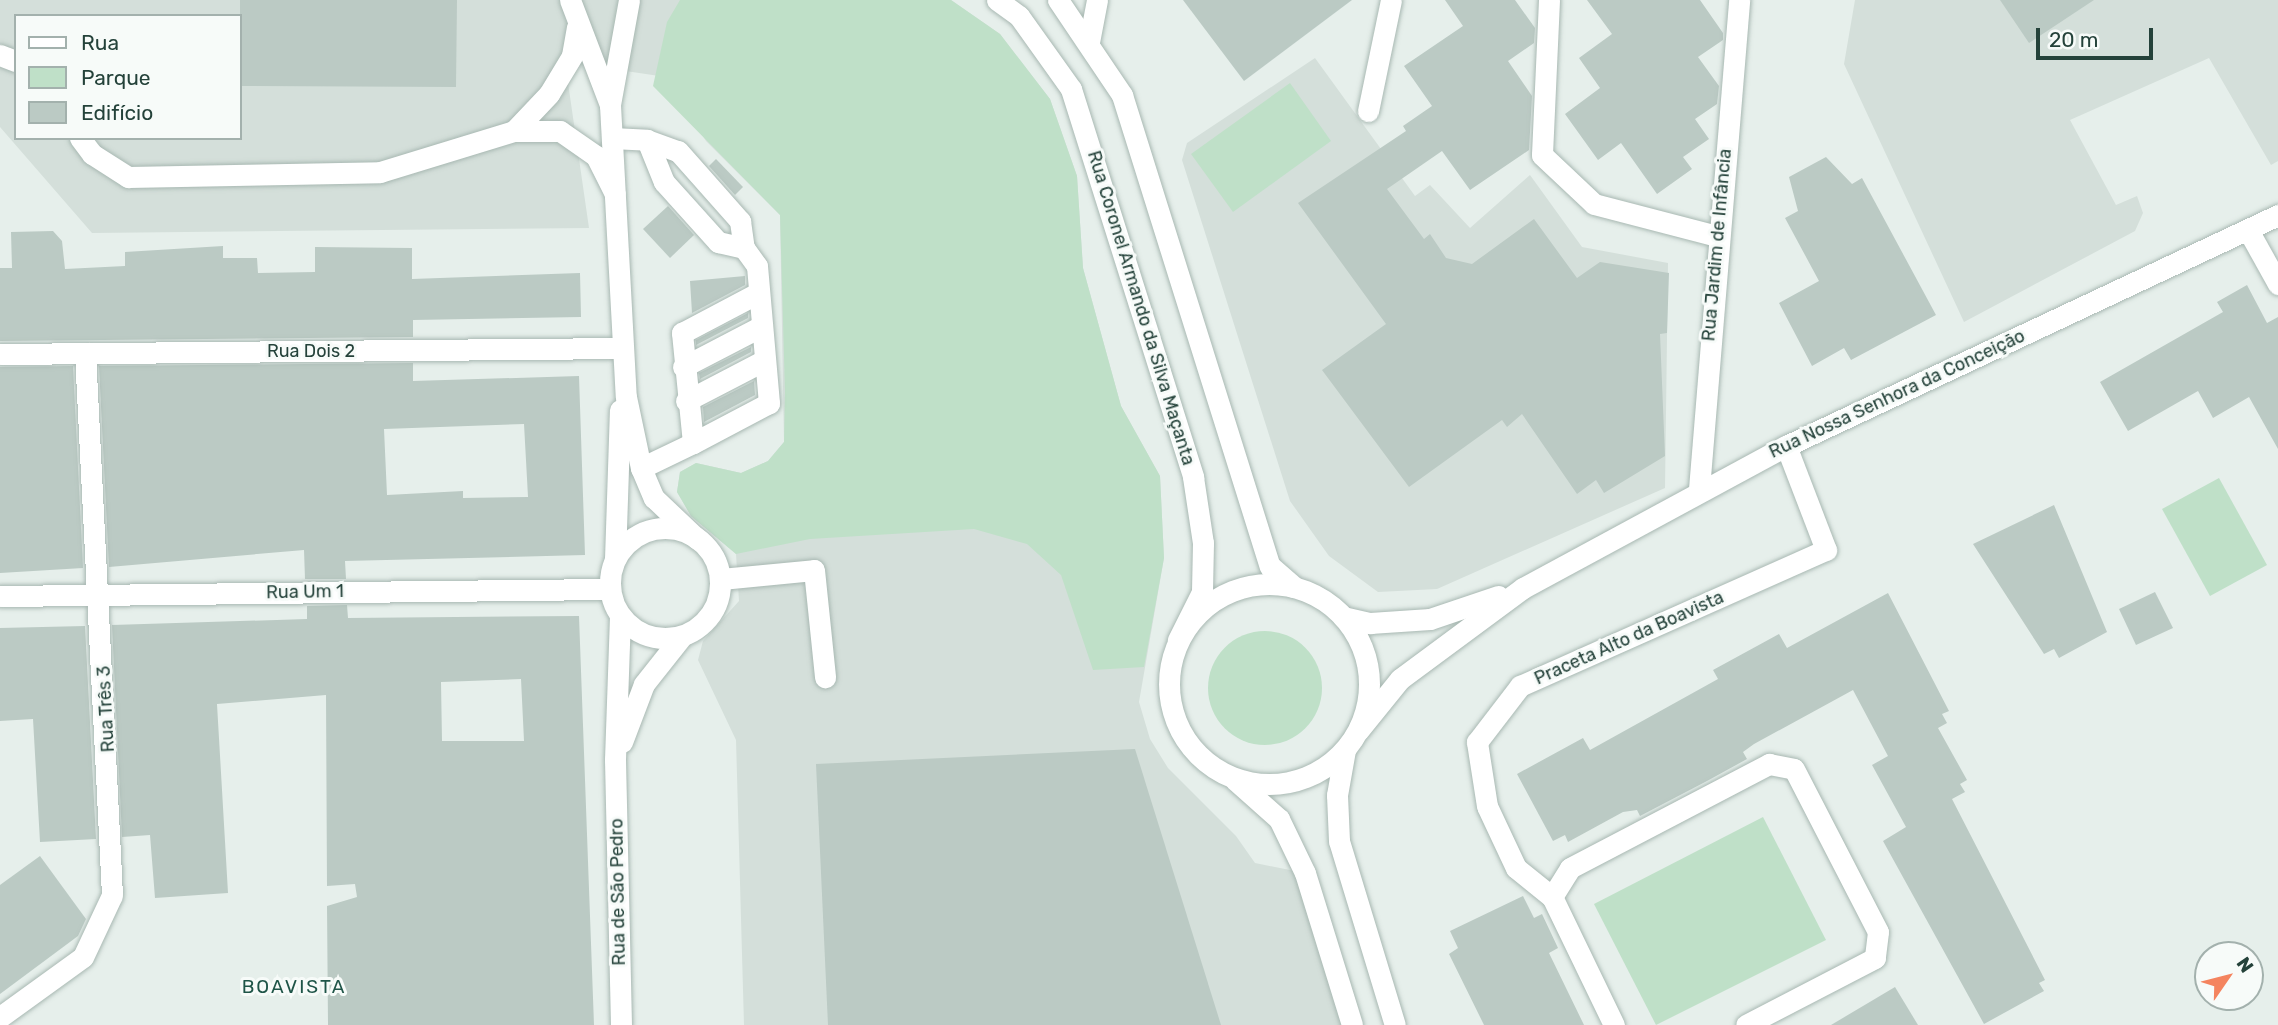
<!DOCTYPE html>
<meta charset="utf-8">
<style>
body{margin:0}
#map{position:relative;width:2278px;height:1025px;overflow:hidden;background:#e6efeb;font-family:Rubik,sans-serif}
div>[style]{position:absolute}
[style*='--x']{left:calc(var(--x)*1px);top:calc(var(--y)*1px);width:calc(var(--w)*1px);rotate:calc(var(--a)*1deg)}
.built>*{inset:0;background:#d4dfda}
.green>*{inset:0;background:#bfe0c8}
.round{border-radius:50%}
.building>*{inset:0;background:#bbcac4}
.roads{filter:drop-shadow(0 0 2px #a8b8b2) drop-shadow(0 0 2px #a8b8b2)}
.service>*{height:21px;margin:-10.5px;padding:0 10.5px;transform-origin:10.5px;border-radius:10.5px;background:#fff}
.minor>*{height:21px;margin:-10.5px;padding:0 10.5px;transform-origin:10.5px;border-radius:10.5px;background:#fff}
.minor>.ring{margin:-10.5px;padding:0;box-sizing:content-box;background:none;border:21px solid #fff;border-radius:50%}
.secondary>*{height:21px;margin:-10.5px;padding:0 10.5px;transform-origin:10.5px;border-radius:10.5px;background:#fff}
.secondary>.ring{margin:-10.5px;padding:0;box-sizing:content-box;background:none;border:21px solid #fff;border-radius:50%}
span{translate:-50% -50%;white-space:nowrap;text-align:center;line-height:1.15;-webkit-text-stroke:6px #f7fbf9;paint-order:stroke}
.street-label{font-size:18px;color:#24423a}
.neighbourhood-label{font-size:19px;color:#1f5548;letter-spacing:2px}
.legend{position:absolute;left:14px;top:14px;width:228px;height:126px;box-sizing:border-box;background:#f7fbf9;border:2px solid #a3b1ad;margin:0;padding:9px 12px;list-style:none;font-size:21px;color:#24423a}
.legend li{display:flex;align-items:center;gap:14px;height:35px}
.legend b{width:35px;border:2px solid #a3b1ad}
.north{position:absolute;left:2194px;top:941px;width:70px;height:70px;box-sizing:border-box;background:#f7fbf9;border:2px solid #a3b1ad;border-radius:50%;rotate:55deg;font-size:19px;font-weight:700;line-height:28px;text-align:center;color:#24423a}
.north::after{content:'';display:block;margin:auto;width:24px;height:32px;background:#f4845f;clip-path:polygon(50% 0,100% 100%,50% 72%,0 100%)}
.scale{position:absolute;left:2036px;top:28px;width:117px;height:32px;box-sizing:border-box;border:4px solid #24423a;border-top:0;padding-left:9px;font-size:21px;line-height:24px;white-space:nowrap;color:#24423a;-webkit-text-stroke:5px #f7fbf9;paint-order:stroke}
</style>
<div id="map">
<div class="built">
<i style="clip-path:polygon(evenodd,0 0,951px 0,1000px 34px,1050px 99px,1077px 176px,1083px 268px,1121px 406px,1160px 476px,1164px 558px,1139px 702px,1150px 739px,1168px 768px,1236px 836px,1255px 863px,1305px 873px,1352px 1025px,744px 1025px,736px 740px,698px 660px,703px 641px,739px 601px,736px 554px,691px 516px,677px 492px,680px 472px,696px 463px,741px 473px,768px 461px,784px 442px,780px 215px,706px 141px,666px 77px,565px 62px,589px 228px,92px 233px,0 127px,0 0,16px 16px,240px 16px,240px 138px,16px 138px,16px 16px)"></i>
<i style="clip-path:polygon(1855px 0,2278px 0,2278px 161px,2271px 165px,2209px 58px,2070px 120px,2116px 205px,2137px 196px,2143px 213px,2135px 231px,1964px 322px,1844px 64px)"></i>
<i style="clip-path:polygon(1315px 58px,1415px 196px,1430px 185px,1470px 228px,1530px 175px,1582px 247px,1668px 263px,1665px 488px,1437px 589px,1378px 592px,1329px 556px,1290px 501px,1182px 160px,1187px 143px)"></i>
</div>
<div class="green">
<i style="clip-path:polygon(680px 0,951px 0,1000px 34px,1050px 99px,1077px 176px,1083px 268px,1121px 406px,1160px 476px,1164px 558px,1144px 667px,1093px 670px,1061px 575px,1027px 544px,974px 529px,810px 539px,736px 554px,691px 516px,677px 492px,680px 472px,696px 463px,741px 473px,768px 461px,784px 442px,785px 392px,780px 215px,653px 86px,667px 22px)"></i>
<i style="clip-path:polygon(1290px 83px,1331px 141px,1233px 212px,1191px 154px)"></i>
<i style="clip-path:polygon(2219px 478px,2267px 565px,2210px 596px,2162px 509px)"></i>
<i class="round" style="left:1208px;top:631px;width:114px;height:114px"></i>
<i style="clip-path:polygon(1763px 817px,1826px 940px,1656px 1025px,1594px 904px)"></i>
</div>
<div class="building">
<i style="clip-path:polygon(240px 0,457px 0,456px 87px,240px 86px)"></i>
<i style="clip-path:polygon(1183px 0,1352px 0,1244px 81px)"></i>
<i style="clip-path:polygon(1445px 0,1515px 0,1535px 28px,1534px 43px,1508px 61px,1532px 96px,1529px 150px,1470px 190px,1442px 151px,1387px 189px,1424px 239px,1430px 234px,1446px 258px,1472px 264px,1534px 219px,1577px 278px,1600px 262px,1669px 273px,1667px 333px,1660px 334px,1665px 456px,1604px 493px,1596px 480px,1577px 494px,1522px 414px,1507px 427px,1502px 420px,1409px 487px,1322px 370px,1386px 324px,1298px 203px,1406px 131px,1403px 126px,1432px 106px,1404px 66px,1463px 26px)"></i>
<i style="clip-path:polygon(1587px 0,1700px 0,1723px 33px,1723px 40px,1698px 57px,1719px 86px,1717px 104px,1695px 119px,1709px 139px,1683px 157px,1692px 169px,1657px 194px,1621px 143px,1598px 160px,1565px 114px,1600px 88px,1579px 58px,1612px 34px)"></i>
<i style="clip-path:polygon(2000px 0,2094px 0,2029px 43px)"></i>
<i style="clip-path:polygon(1826px 157px,1852px 184px,1862px 178px,1936px 315px,1851px 360px,1844px 348px,1812px 366px,1779px 303px,1819px 281px,1785px 218px,1798px 211px,1789px 177px)"></i>
<i style="clip-path:polygon(716px 159px,743px 187px,735px 195px,709px 166px)"></i>
<i style="clip-path:polygon(668px 206px,694px 235px,670px 258px,643px 229px)"></i>
<i style="clip-path:polygon(53px 231px,62px 241px,65px 269px,125px 266px,125px 252px,223px 246px,223px 258px,257px 258px,258px 273px,315px 272px,315px 247px,412px 248px,412px 279px,580px 273px,581px 317px,413px 320px,413px 337px,0 341px,0 268px,12px 268px,11px 232px)"></i>
<i style="clip-path:polygon(745px 276px,745px 285px,692px 313px,690px 281px)"></i>
<i style="clip-path:polygon(2247px 285px,2267px 323px,2278px 317px,2278px 449px,2249px 397px,2213px 418px,2198px 391px,2128px 431px,2100px 382px,2223px 312px,2217px 302px)"></i>
<i style="clip-path:polygon(748px 313px,748px 318px,696px 345px,696px 340px)"></i>
<i style="clip-path:polygon(751px 347px,751px 352px,700px 379px,699px 373px)"></i>
<i style="clip-path:polygon(evenodd,413px 363px,413px 381px,579px 376px,585px 555px,345px 561px,346px 579px,305px 579px,304px 550px,109px 567px,99px 366px,413px 363px,524px 424px,528px 497px,463px 498px,463px 491px,387px 495px,384px 429px,524px 424px)"></i>
<i style="clip-path:polygon(73px 366px,83px 568px,0 573px,0 367px)"></i>
<i style="clip-path:polygon(754px 381px,755px 395px,704px 422px,703px 407px)"></i>
<i style="clip-path:polygon(2054px 505px,2107px 632px,2059px 658px,2054px 649px,2044px 654px,1973px 544px)"></i>
<i style="clip-path:polygon(2155px 592px,2173px 628px,2136px 645px,2119px 609px)"></i>
<i style="clip-path:polygon(1888px 593px,1949px 711px,1942px 714px,1947px 723px,1938px 728px,1967px 780px,1960px 784px,1965px 792px,1952px 799px,2045px 980px,2039px 983px,2044px 991px,1984px 1024px,1883px 841px,1906px 827px,1872px 765px,1888px 756px,1853px 690px,1754px 744px,1743px 752px,1747px 759px,1707px 781px,1640px 816px,1637px 810px,1623px 812px,1568px 842px,1565px 835px,1553px 841px,1517px 774px,1583px 738px,1590px 750px,1718px 679px,1713px 670px,1779px 634px,1787px 648px)"></i>
<i style="clip-path:polygon(evenodd,347px 605px,348px 618px,579px 616px,594px 1025px,328px 1025px,327px 906px,357px 897px,355px 884px,327px 886px,326px 695px,217px 704px,228px 893px,155px 898px,150px 835px,122px 837px,112px 625px,307px 619px,307px 606px,347px 605px,521px 679px,524px 741px,442px 741px,441px 682px,521px 679px)"></i>
<i style="clip-path:polygon(85px 626px,96px 839px,40px 842px,33px 719px,0 721px,0 628px)"></i>
<i style="clip-path:polygon(1135px 749px,1221px 1025px,828px 1025px,816px 764px)"></i>
<i style="clip-path:polygon(40px 856px,86px 919px,78px 936px,0 994px,0 885px)"></i>
<i style="clip-path:polygon(1523px 896px,1534px 918px,1542px 914px,1558px 948px,1549px 953px,1584px 1025px,1484px 1025px,1449px 954px,1458px 948px,1450px 931px)"></i>
<i style="clip-path:polygon(1895px 987px,1918px 1025px,1831px 1025px)"></i>
</div>
<div class="roads">
<div class="service">
<i style="--x:577;--y:27;--w:29;--a:100"></i>
<i style="--x:572;--y:56;--w:44;--a:121.2"></i>
<i style="--x:549;--y:94;--w:51;--a:133.4"></i>
<i style="--x:514;--y:131;--w:46;--a:0"></i>
<i style="--x:560;--y:131;--w:44;--a:34.8"></i>
<i style="--x:596;--y:156;--w:42;--a:63.4"></i>
<i style="--x:0;--y:55;--w:17;--a:21"></i>
<i style="--x:80;--y:138;--w:20;--a:53"></i>
<i style="--x:92;--y:154;--w:43;--a:32.6"></i>
<i style="--x:128;--y:177;--w:252;--a:-1.1"></i>
<i style="--x:380;--y:172;--w:140;--a:-17"></i>
<i style="--x:612;--y:138;--w:35;--a:3"></i>
<i style="--x:647;--y:140;--w:33;--a:20"></i>
<i style="--x:678;--y:151;--w:94;--a:48.5"></i>
<i style="--x:740;--y:221;--w:27;--a:82"></i>
<i style="--x:744;--y:248;--w:22;--a:54"></i>
<i style="--x:757;--y:266;--w:138;--a:85"></i>
<i style="--x:769;--y:403;--w:86;--a:152.2"></i>
<i style="--x:647;--y:140;--w:45;--a:68"></i>
<i style="--x:664;--y:182;--w:81;--a:48"></i>
<i style="--x:718;--y:242;--w:27;--a:13"></i>
<i style="--x:683;--y:367;--w:87;--a:-27.5"></i>
<i style="--x:686;--y:401;--w:87;--a:-27.5"></i>
<i style="--x:641;--y:468;--w:58;--a:-25.7"></i>
<i style="--x:693;--y:443;--w:111;--a:-95.7"></i>
<i style="--x:682;--y:333;--w:86;--a:-27.8"></i>
<i style="--x:721;--y:579;--w:93;--a:-5.5"></i>
<i style="--x:814;--y:570;--w:108;--a:84.1"></i>
</div>
<div class="minor">
<i style="--x:570;--y:0;--w:112;--a:69.1"></i>
<i style="--x:629;--y:0;--w:107;--a:100.3"></i>
<i style="--x:610;--y:105;--w:292;--a:86.9"></i>
<i style="--x:626;--y:397;--w:73;--a:78.1"></i>
<i style="--x:641;--y:468;--w:33;--a:67"></i>
<i style="--x:654;--y:498;--w:59;--a:43.6"></i>
<i style="--x:1549;--y:0;--w:155;--a:92.6"></i>
<i style="--x:1542;--y:155;--w:71;--a:43.3"></i>
<i style="--x:1594;--y:204;--w:127;--a:14.6"></i>
<i style="--x:1089;--y:42;--w:43;--a:-79.2"></i>
<i style="--x:1368;--y:111;--w:113;--a:-78.3"></i>
<i style="--x:2248;--y:230;--w:62;--a:60.9"></i>
<i style="--x:0;--y:354;--w:622;--a:-0.55"></i>
<i style="--x:1699;--y:489;--w:491;--a:-85.3"></i>
<i class="ring" style="left:610px;top:528px;width:89px;height:89px"></i>
<i style="--x:615;--y:559;--w:149;--a:-88.1"></i>
<i style="--x:0;--y:596;--w:610;--a:-0.66"></i>
<i style="--x:620;--y:616;--w:144;--a:92"></i>
<i style="--x:615;--y:760;--w:265;--a:88.7"></i>
<i style="--x:1343;--y:617;--w:28;--a:13"></i>
<i style="--x:1370;--y:623;--w:60;--a:-3.8"></i>
<i style="--x:1430;--y:619;--w:72;--a:-18.7"></i>
<i style="--x:1358;--y:731;--w:67;--a:-51.1"></i>
<i style="--x:1400;--y:679;--w:153;--a:-36.5"></i>
<i style="--x:1523;--y:588;--w:299;--a:-28.4"></i>
<i style="--x:1786;--y:446;--w:544;--a:-25.15"></i>
<i style="--x:622;--y:742;--w:62;--a:-69.2"></i>
<i style="--x:644;--y:684;--w:61;--a:-51.6"></i>
<i style="--x:1552;--y:897;--w:34;--a:-58"></i>
<i style="--x:1570;--y:868;--w:225;--a:-27.6"></i>
<i style="--x:1769;--y:764;--w:25;--a:11"></i>
<i style="--x:1794;--y:769;--w:183;--a:62.7"></i>
<i style="--x:1878;--y:932;--w:26;--a:97"></i>
<i style="--x:1875;--y:958;--w:145;--a:152.6"></i>
<i style="--x:0;--y:1017;--w:102;--a:-35.9"></i>
<i style="--x:83;--y:957;--w:68;--a:-64.9"></i>
<i style="--x:112;--y:895;--w:543;--a:-92.85"></i>
<i style="--x:1614;--y:1025;--w:142;--a:-115.8"></i>
<i style="--x:1552;--y:897;--w:46;--a:-141.1"></i>
<i style="--x:1516;--y:868;--w:68;--a:-115.1"></i>
<i style="--x:1487;--y:806;--w:65;--a:-98.9"></i>
<i style="--x:1477;--y:742;--w:71;--a:-52.5"></i>
<i style="--x:1520;--y:686;--w:335;--a:-24"></i>
<i style="--x:1826;--y:550;--w:111;--a:-111"></i>
</div>
<div class="secondary">
<i style="--x:997;--y:0;--w:27;--a:36"></i>
<i style="--x:1019;--y:16;--w:90;--a:54.5"></i>
<i style="--x:1071;--y:89;--w:407;--a:72.5"></i>
<i style="--x:1193;--y:477;--w:67;--a:81.4"></i>
<i style="--x:1203;--y:543;--w:49;--a:91.2"></i>
<i style="--x:1202;--y:592;--w:54;--a:116.6"></i>
<i style="--x:1058;--y:0;--w:115;--a:56"></i>
<i style="--x:1122;--y:95;--w:494;--a:72.6"></i>
<i style="--x:1270;--y:566;--w:32;--a:41"></i>
<i class="ring" style="left:1169px;top:584px;width:179px;height:179px"></i>
<i style="--x:1345;--y:750;--w:46;--a:100.1"></i>
<i style="--x:1337;--y:795;--w:46;--a:87.5"></i>
<i style="--x:1339;--y:841;--w:192;--a:73.1"></i>
<i style="--x:1235;--y:780;--w:59;--a:41.6"></i>
<i style="--x:1279;--y:819;--w:60;--a:64.3"></i>
<i style="--x:1305;--y:873;--w:159;--a:72.8"></i>
</div>
</div>
<div class="street-label">
<span style="left:1717px;top:245px;rotate:-85deg">Rua Jardim de Infância</span>
<span style="left:1141px;top:308px;rotate:73deg">Rua Coronel Armando da Silva Maçanta</span>
<span style="left:311px;top:351px">Rua Dois 2</span>
<span style="left:1897px;top:394px;rotate:-25deg">Rua Nossa Senhora da Conceição</span>
<span style="left:305px;top:592px;rotate:-1deg">Rua Um 1</span>
<span style="left:1629px;top:638px;rotate:-24deg">Praceta Alto da Boavista</span>
<span style="left:106px;top:709px;rotate:-93deg">Rua Três 3</span>
<span style="left:618px;top:892px;rotate:-91deg">Rua de São Pedro</span>
</div>
<div class="neighbourhood-label">
<span style="left:294px;top:987px">BOAVISTA</span>
</div>
<ul class="legend">
<li><b style="height:9px;background:#fff"></b>Rua</li>
<li><b style="height:19px;background:#bfe0c8"></b>Parque</li>
<li><b style="height:19px;background:#bbcac4"></b>Edifício</li>
</ul>
<div class="north">N</div>
<div class="scale">20 m</div>
</div>
